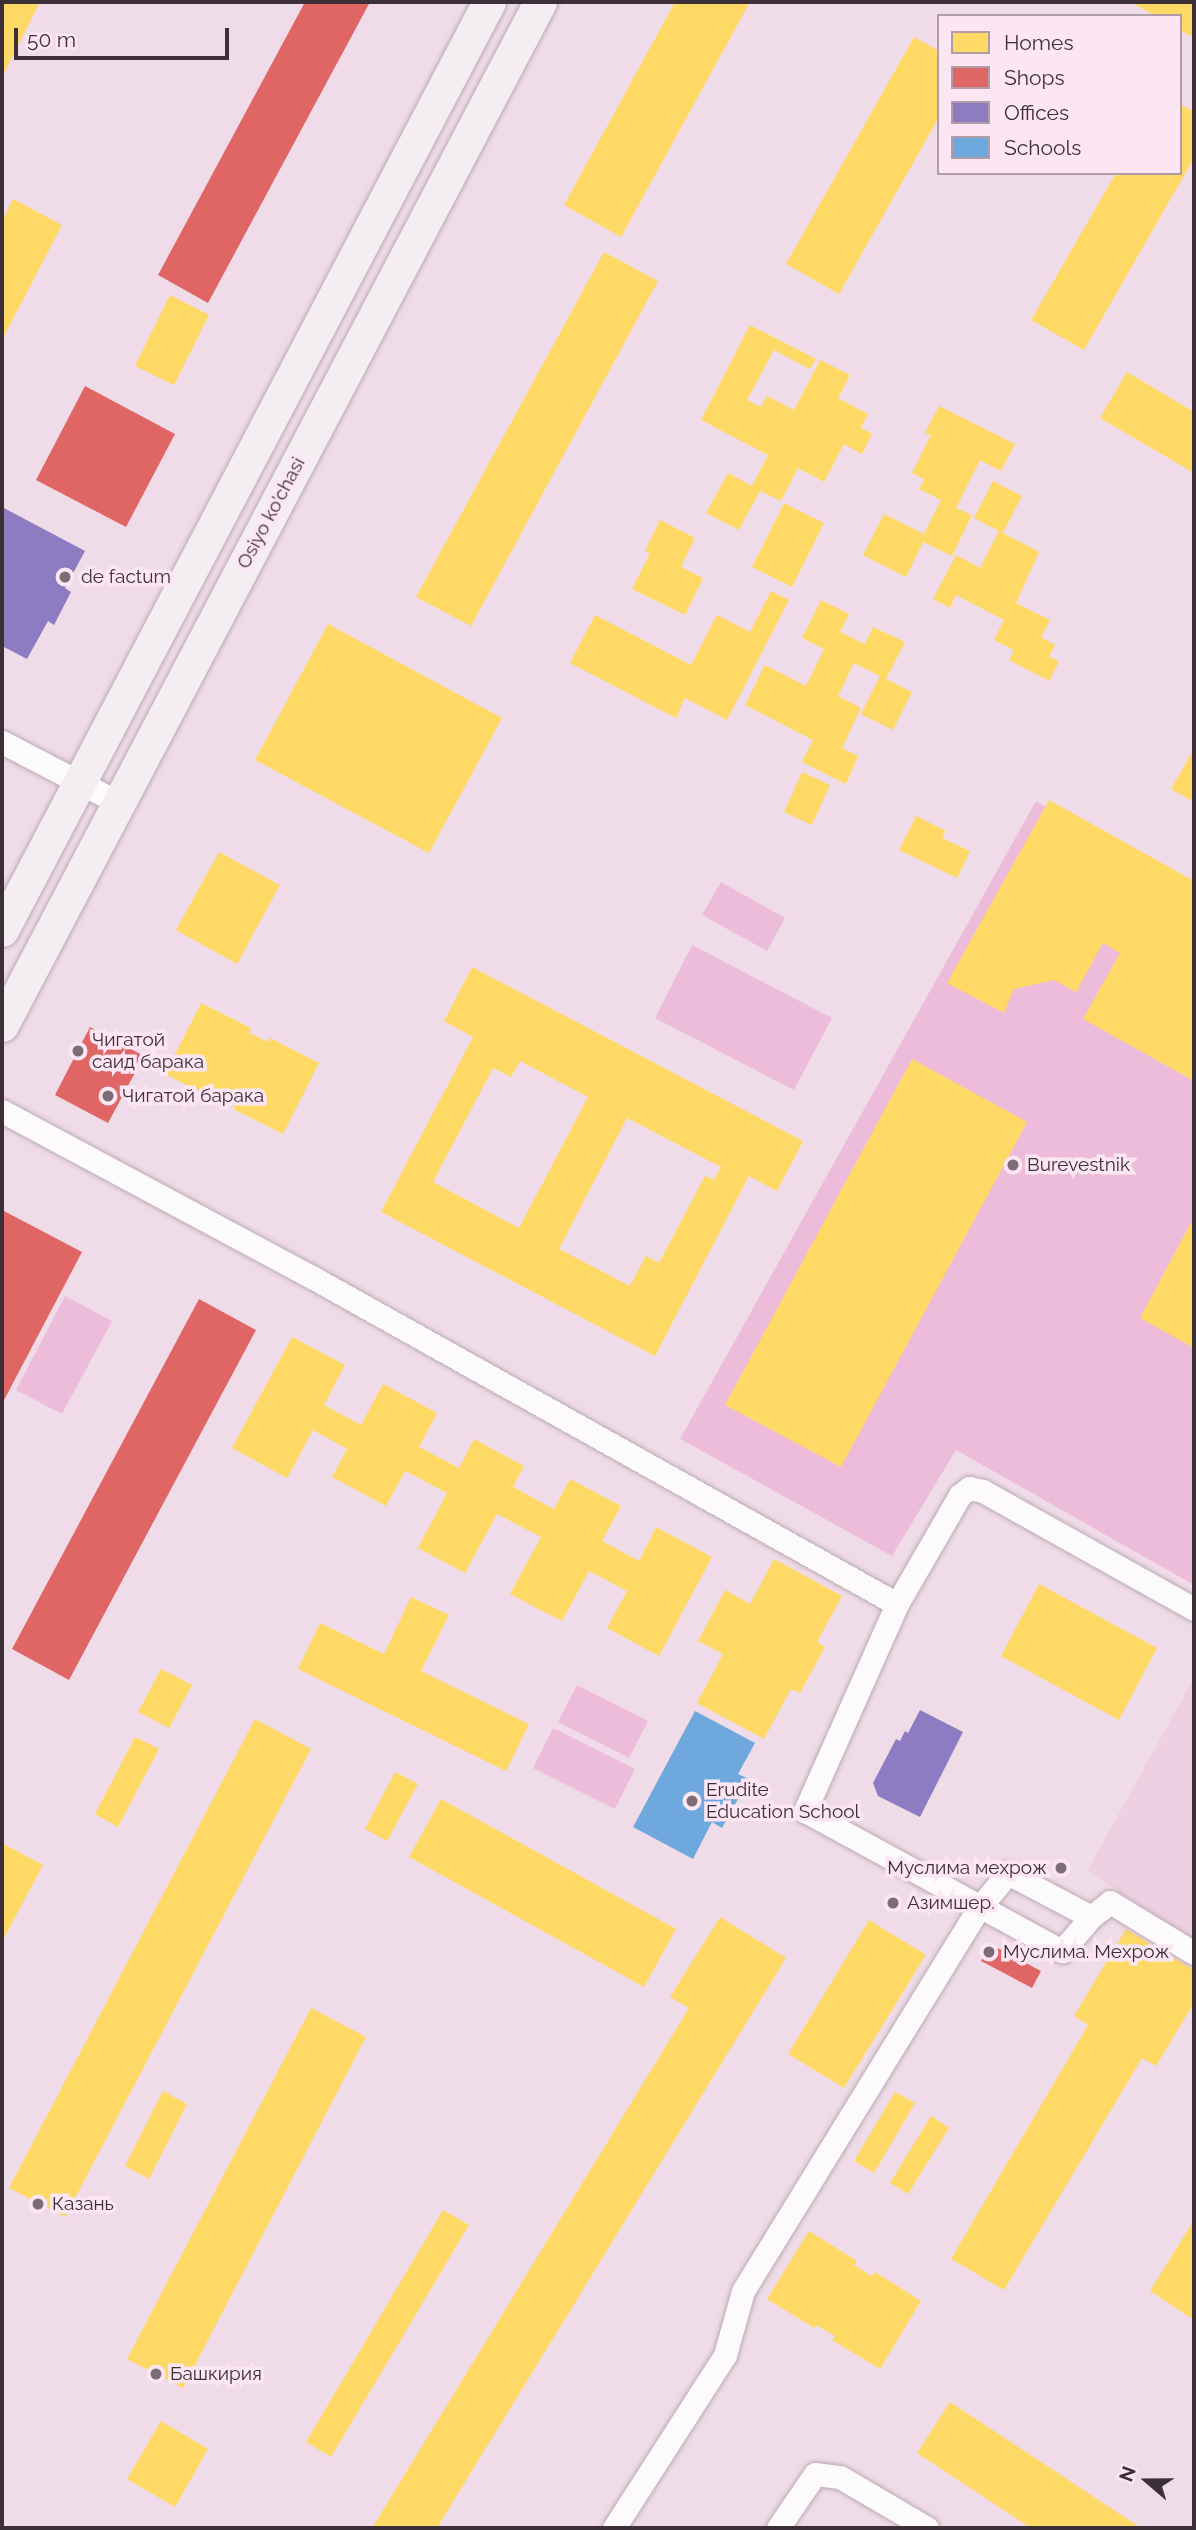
<!DOCTYPE html>
<meta charset="utf-8">
<style>
body{margin:0}
#map{position:relative;width:1196px;height:2530px;overflow:hidden;background:#f0dce8;font-family:Raleway,sans-serif}
div>[style]{position:absolute}
[style*='--x']{left:calc(var(--x)*1px);top:calc(var(--y)*1px);width:calc(var(--w)*1px);rotate:calc(var(--a)*1deg)}
.built>*{inset:0;background:#efcfe2}
.green>*{inset:0;background:#edbcda}
.homes>*{inset:0;background:#ffd966}
.shops>*{inset:0;background:#e06666}
.offices>*{inset:0;background:#8e7cc3}
.schools>*{inset:0;background:#6fa8dc}
.roads{filter:drop-shadow(0 0 2px #baaab4) drop-shadow(0 0 2px #baaab4)}
.minor>*{height:23px;margin:-11.5px;padding:0 11.5px;transform-origin:11.5px;border-radius:11.5px;background:#fdfafc}
.secondary>*{height:33px;margin:-16.5px;padding:0 16.5px;transform-origin:16.5px;border-radius:16.5px;background:#f4edf1}
.dots>*{width:19px;height:19px;translate:-50% -50%;box-sizing:border-box;border:4px solid #fce6f3;border-radius:50%}
span{translate:-50% -50%;white-space:nowrap;text-align:center;line-height:1.15;-webkit-text-stroke:7px #fce6f3;paint-order:stroke}
.street-label{font-size:19px;color:#3d2f38}
.poi-label{font-size:19px;color:#3d2f38}
.left{translate:0 -50%;text-align:left}
.right{translate:-100% -50%;text-align:right}
.frame{position:absolute;inset:0;border:4px solid #3d2f38;pointer-events:none}
.legend{position:absolute;left:937px;top:14px;width:245px;height:161px;box-sizing:border-box;background:#fce6f3;border:2px solid #b09da8;margin:0;padding:9px 12px;list-style:none;font-size:21px;color:#3d2f38}
.legend li{display:flex;align-items:center;gap:14px;height:35px}
.legend b{width:35px;border:2px solid #b09da8}
.north{position:absolute;left:1112px;top:2446px;width:70px;height:70px;-webkit-text-stroke:5px #fce6f3;paint-order:stroke;rotate:290deg;font-size:19px;font-weight:700;line-height:28px;text-align:center;color:#3d2f38}
.north::after{content:'';display:block;margin:auto;width:24px;height:32px;background:#3d2f38;clip-path:polygon(50% 0,100% 100%,50% 72%,0 100%)}
.scale{position:absolute;left:14px;top:28px;width:215px;height:32px;box-sizing:border-box;border:4px solid #3d2f38;border-top:0;padding-left:9px;font-size:21px;line-height:24px;white-space:nowrap;color:#3d2f38;-webkit-text-stroke:5px #fce6f3;paint-order:stroke}
</style>
<div id="map">
<div class="built">
<i style="clip-path:polygon(1194px 1678px,1194px 1940px,1087px 1871px)"></i>
</div>
<div class="green">
<i style="clip-path:polygon(1036px 801px,1194px 891px,1194px 1585px,956px 1450px,892px 1556px,680px 1439px)"></i>
<i style="clip-path:polygon(721px 882px,785px 918px,767px 951px,702px 915px)"></i>
<i style="clip-path:polygon(692px 945px,832px 1018px,794px 1090px,655px 1018px)"></i>
<i style="clip-path:polygon(65px 1296px,112px 1321px,62px 1414px,16px 1390px)"></i>
<i style="clip-path:polygon(577px 1685px,648px 1721px,629px 1758px,558px 1722px)"></i>
<i style="clip-path:polygon(553px 1728px,635px 1769px,615px 1809px,533px 1768px)"></i>
</div>
<div class="homes">
<i style="clip-path:polygon(2px 2px,40px 2px,2px 77px)"></i>
<i style="clip-path:polygon(675px 2px,750px 2px,621px 237px,564px 205px)"></i>
<i style="clip-path:polygon(1130px 2px,1194px 2px,1194px 38px,1180px 30px,1180px 16px,1155px 16px)"></i>
<i style="clip-path:polygon(914px 37px,939px 51px,939px 117px,839px 294px,786px 264px)"></i>
<i style="clip-path:polygon(1180px 104px,1194px 112px,1194px 158px,1084px 350px,1031px 320px,1116px 173px,1180px 173px)"></i>
<i style="clip-path:polygon(13px 199px,62px 225px,2px 340px,2px 221px)"></i>
<i style="clip-path:polygon(604px 252px,658px 281px,471px 626px,416px 597px)"></i>
<i style="clip-path:polygon(170px 295px,209px 315px,174px 385px,135px 366px)"></i>
<i style="clip-path:polygon(750px 325px,816px 359px,810px 369px,774px 350px,747px 400px,761px 407px,767px 396px,794px 410px,820px 360px,850px 375px,838px 398px,868px 414px,861px 428px,872px 434px,862px 454px,844px 444px,824px 482px,798px 468px,781px 501px,760px 491px,739px 530px,706px 513px,728px 473px,752px 486px,768px 455px,701px 420px)"></i>
<i style="clip-path:polygon(1127px 372px,1194px 412px,1194px 473px,1100px 418px)"></i>
<i style="clip-path:polygon(939px 406px,1015px 444px,1001px 471px,980px 460px,956px 508px,972px 515px,952px 556px,923px 542px,906px 577px,863px 555px,884px 514px,924px 534px,941px 500px,919px 489px,924px 479px,912px 473px,931px 435px,925px 433px)"></i>
<i style="clip-path:polygon(993px 481px,1022px 496px,1003px 533px,1039px 552px,1016px 603px,1050px 620px,1041px 637px,1055px 645px,1049px 656px,1059px 662px,1049px 681px,1009px 660px,1014px 650px,994px 640px,1004px 620px,956px 595px,950px 608px,933px 599px,956px 555px,980px 568px,999px 531px,974px 518px)"></i>
<i style="clip-path:polygon(784px 503px,824px 523px,792px 587px,752px 567px)"></i>
<i style="clip-path:polygon(660px 520px,695px 538px,681px 567px,703px 578px,685px 615px,632px 589px,650px 553px,645px 551px)"></i>
<i style="clip-path:polygon(771px 591px,789px 600px,727px 720px,685px 698px,676px 718px,570px 663px,595px 615px,691px 665px,717px 615px,750px 632px)"></i>
<i style="clip-path:polygon(821px 600px,849px 614px,840px 632px,865px 644px,873px 627px,905px 642px,886px 679px,912px 692px,893px 730px,861px 714px,880px 676px,854px 663px,838px 696px,861px 708px,842px 748px,858px 756px,846px 784px,802px 762px,813px 740px,745px 705px,765px 665px,806px 686px,824px 649px,802px 638px)"></i>
<i style="clip-path:polygon(328px 624px,502px 718px,429px 853px,255px 760px)"></i>
<i style="clip-path:polygon(1194px 749px,1194px 802px,1171px 789px)"></i>
<i style="clip-path:polygon(802px 772px,830px 785px,812px 825px,784px 812px)"></i>
<i style="clip-path:polygon(1049px 800px,1194px 881px,1194px 1081px,1083px 1019px,1120px 953px,1103px 943px,1076px 992px,1054px 980px,1014px 989px,1004px 1013px,947px 983px)"></i>
<i style="clip-path:polygon(916px 816px,946px 831px,942px 838px,970px 851px,957px 878px,899px 850px)"></i>
<i style="clip-path:polygon(219px 852px,280px 885px,237px 964px,176px 930px)"></i>
<i style="clip-path:polygon(evenodd,472px 967px,803px 1141px,777px 1191px,749px 1176px,655px 1356px,381px 1212px,473px 1037px,444px 1021px,472px 967px,520px 1061px,588px 1097px,519px 1228px,433px 1182px,493px 1068px,511px 1077px,520px 1061px,472px 967px,627px 1118px,721px 1167px,714px 1180px,705px 1176px,659px 1263px,646px 1256px,630px 1286px,559px 1249px,627px 1118px)"></i>
<i style="clip-path:polygon(201px 1003px,251px 1028px,249px 1033px,268px 1042px,270px 1038px,319px 1063px,283px 1134px,233px 1109px,235px 1105px,216px 1096px,214px 1099px,165px 1074px)"></i>
<i style="clip-path:polygon(912px 1059px,1027px 1122px,841px 1467px,725px 1405px)"></i>
<i style="clip-path:polygon(1194px 1217px,1194px 1348px,1140px 1318px)"></i>
<i style="clip-path:polygon(292px 1337px,345px 1365px,324px 1405px,361px 1425px,383px 1384px,437px 1413px,419px 1447px,459px 1468px,474px 1439px,524px 1466px,513px 1487px,554px 1509px,570px 1479px,621px 1506px,602px 1541px,639px 1561px,656px 1527px,712px 1557px,659px 1656px,607px 1628px,627px 1591px,589px 1571px,562px 1621px,510px 1594px,541px 1537px,497px 1514px,465px 1573px,418px 1548px,447px 1493px,405px 1471px,386px 1506px,332px 1477px,347px 1449px,313px 1430px,287px 1478px,232px 1448px)"></i>
<i style="clip-path:polygon(774px 1559px,842px 1596px,817px 1642px,825px 1647px,800px 1693px,791px 1689px,764px 1739px,697px 1703px,723px 1654px,698px 1641px,725px 1590px,750px 1604px)"></i>
<i style="clip-path:polygon(1039px 1584px,1157px 1648px,1119px 1720px,1001px 1656px)"></i>
<i style="clip-path:polygon(411px 1597px,449px 1615px,421px 1671px,529px 1724px,506px 1771px,298px 1669px,320px 1623px,384px 1654px)"></i>
<i style="clip-path:polygon(161px 1669px,192px 1685px,169px 1728px,138px 1712px)"></i>
<i style="clip-path:polygon(255px 1719px,311px 1749px,65px 2217px,9px 2188px)"></i>
<i style="clip-path:polygon(135px 1737px,159px 1749px,118px 1827px,95px 1814px)"></i>
<i style="clip-path:polygon(395px 1772px,418px 1784px,387px 1841px,365px 1829px)"></i>
<i style="clip-path:polygon(441px 1799px,676px 1929px,644px 1987px,409px 1857px)"></i>
<i style="clip-path:polygon(2px 1843px,43px 1865px,2px 1942px)"></i>
<i style="clip-path:polygon(720px 1917px,786px 1958px,437px 2528px,372px 2528px,689px 2008px,670px 1997px)"></i>
<i style="clip-path:polygon(869px 1920px,926px 1955px,844px 2088px,788px 2054px)"></i>
<i style="clip-path:polygon(1126px 1929px,1194px 1970px,1194px 2003px,1156px 2066px,1142px 2058px,1004px 2290px,951px 2259px,1088px 2025px,1074px 2016px)"></i>
<i style="clip-path:polygon(311px 2008px,366px 2037px,183px 2388px,127px 2359px)"></i>
<i style="clip-path:polygon(163px 2091px,187px 2104px,149px 2179px,125px 2166px)"></i>
<i style="clip-path:polygon(895px 2092px,915px 2103px,874px 2173px,854px 2161px)"></i>
<i style="clip-path:polygon(931px 2116px,949px 2128px,908px 2194px,890px 2183px)"></i>
<i style="clip-path:polygon(443px 2210px,469px 2225px,331px 2457px,306px 2442px)"></i>
<i style="clip-path:polygon(1194px 2220px,1194px 2320px,1150px 2291px)"></i>
<i style="clip-path:polygon(809px 2231px,857px 2261px,854px 2265px,872px 2276px,875px 2272px,921px 2301px,880px 2369px,832px 2340px,835px 2336px,816px 2325px,814px 2328px,767px 2299px)"></i>
<i style="clip-path:polygon(950px 2402px,1141px 2528px,1031px 2528px,917px 2453px)"></i>
<i style="clip-path:polygon(161px 2421px,208px 2449px,175px 2507px,127px 2479px)"></i>
</div>
<div class="shops">
<i style="clip-path:polygon(305px 2px,370px 2px,208px 303px,158px 275px)"></i>
<i style="clip-path:polygon(85px 386px,175px 434px,126px 527px,36px 480px)"></i>
<i style="clip-path:polygon(90px 1027px,144px 1056px,108px 1123px,55px 1095px)"></i>
<i style="clip-path:polygon(2px 1210px,82px 1252px,2px 1404px)"></i>
<i style="clip-path:polygon(199px 1299px,256px 1330px,69px 1680px,12px 1649px)"></i>
<i style="clip-path:polygon(990px 1944px,1041px 1971px,1032px 1988px,981px 1961px)"></i>
</div>
<div class="offices">
<i style="clip-path:polygon(2px 507px,85px 551px,65px 588px,71px 592px,54px 625px,48px 621px,27px 659px,2px 646px)"></i>
<i style="clip-path:polygon(920px 1710px,963px 1732px,920px 1817px,878px 1796px,873px 1783px,896px 1739px,900px 1741px,905px 1731px,908px 1733px)"></i>
</div>
<div class="schools">
<i style="clip-path:polygon(695px 1711px,755px 1743px,738px 1774px,749px 1779px,722px 1828px,712px 1822px,693px 1859px,633px 1827px)"></i>
</div>
<div class="roads">
<div class="minor">
<i style="--x:2;--y:742;--w:132;--a:27.5"></i>
<i style="--x:2;--y:1111;--w:349;--a:28.2"></i>
<i style="--x:310;--y:1276;--w:672;--a:29.2"></i>
<i style="--x:1194;--y:1609;--w:242;--a:-150.8"></i>
<i style="--x:983;--y:1491;--w:14;--a:-168"></i>
<i style="--x:969;--y:1488;--w:11;--a:142"></i>
<i style="--x:960;--y:1495;--w:126;--a:120"></i>
<i style="--x:897;--y:1604;--w:227;--a:114"></i>
<i style="--x:805;--y:1811;--w:293;--a:28.6"></i>
<i style="--x:1062;--y:1951;--w:45;--a:-49.5"></i>
<i style="--x:1091;--y:1917;--w:24;--a:-38"></i>
<i style="--x:1110;--y:1902;--w:98;--a:31.3"></i>
<i style="--x:614;--y:2528;--w:206;--a:-57.3"></i>
<i style="--x:725;--y:2355;--w:66;--a:-74.3"></i>
<i style="--x:743;--y:2291;--w:450;--a:-58.4"></i>
<i style="--x:979;--y:1908;--w:45;--a:-50.4"></i>
<i style="--x:1008;--y:1873;--w:94;--a:27.9"></i>
<i style="--x:778;--y:2528;--w:65;--a:-55.6"></i>
<i style="--x:815;--y:2474;--w:25;--a:7"></i>
<i style="--x:840;--y:2477;--w:101;--a:30.4"></i>
</div>
<div class="secondary">
<i style="--x:2;--y:930;--w:1048;--a:-62.31"></i>
<i style="--x:2;--y:1025;--w:1156;--a:-62.26"></i>
</div>
</div>
<div class="dots">
<i style="left:65px;top:577px;background:#7c6c76"></i>
<i style="left:78px;top:1051px;background:#7c6c76"></i>
<i style="left:108px;top:1096px;background:#7c6c76"></i>
<i style="left:1013px;top:1165px;background:#7c6c76"></i>
<i style="left:692px;top:1801px;background:#7c6c76"></i>
<i style="left:1061px;top:1868px;background:#7c6c76"></i>
<i style="left:893px;top:1903px;background:#7c6c76"></i>
<i style="left:989px;top:1952px;background:#7c6c76"></i>
<i style="left:38px;top:2204px;background:#7c6c76"></i>
<i style="left:156px;top:2374px;background:#7c6c76"></i>
</div>
<div class="street-label">
<span style="left:271px;top:513px;rotate:-62deg">Osiyo ko'chasi</span>
</div>
<div class="poi-label">
<span class="left" style="left:81px;top:577px">de factum</span>
<span class="left" style="left:92px;top:1051px">Чигатой<br>саид барака</span>
<span class="left" style="left:122px;top:1096px">Чигатой барака</span>
<span class="left" style="left:1027px;top:1165px">Burevestnik</span>
<span class="left" style="left:706px;top:1801px">Erudite<br>Education School</span>
<span class="right" style="left:1047px;top:1868px">Муслима мехрож</span>
<span class="left" style="left:907px;top:1903px">Азимшер.</span>
<span class="left" style="left:1003px;top:1952px">Муслима. Мехрож</span>
<span class="left" style="left:52px;top:2204px">Казань</span>
<span class="left" style="left:170px;top:2374px">Башкирия</span>
</div>
<div class="frame"></div>
<ul class="legend">
<li><b style="height:19px;background:#ffd966"></b>Homes</li>
<li><b style="height:19px;background:#e06666"></b>Shops</li>
<li><b style="height:19px;background:#8e7cc3"></b>Offices</li>
<li><b style="height:19px;background:#6fa8dc"></b>Schools</li>
</ul>
<div class="north">N</div>
<div class="scale">50 m</div>
</div>
